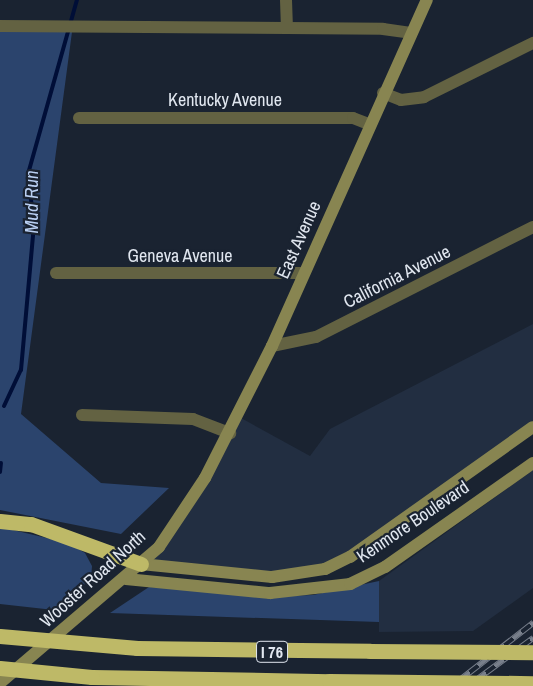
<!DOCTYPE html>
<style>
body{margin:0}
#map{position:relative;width:533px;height:686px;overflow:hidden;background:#1a2331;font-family:"Archivo Narrow",sans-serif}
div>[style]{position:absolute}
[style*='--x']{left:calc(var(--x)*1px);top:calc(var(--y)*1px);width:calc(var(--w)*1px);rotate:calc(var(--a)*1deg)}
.built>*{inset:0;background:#222e41}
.green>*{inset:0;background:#2b446d}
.stream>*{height:4px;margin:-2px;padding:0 2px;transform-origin:2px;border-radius:2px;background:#000e37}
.minor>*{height:12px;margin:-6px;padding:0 6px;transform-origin:6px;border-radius:6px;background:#636242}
.tertiary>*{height:12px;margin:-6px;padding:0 6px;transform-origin:6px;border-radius:6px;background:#636242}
.secondary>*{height:12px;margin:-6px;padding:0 6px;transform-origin:6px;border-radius:6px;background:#888551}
.motorway>*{height:15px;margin:-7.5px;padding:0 7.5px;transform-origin:7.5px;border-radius:7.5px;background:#beb967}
.rail>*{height:5.5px;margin-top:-2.75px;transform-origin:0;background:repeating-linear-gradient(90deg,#1a2331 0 11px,#787f8b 0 22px);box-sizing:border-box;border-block:1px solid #787f8b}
.motorway-bridge>*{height:15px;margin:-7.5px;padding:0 7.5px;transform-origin:7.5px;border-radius:7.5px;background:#beb967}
span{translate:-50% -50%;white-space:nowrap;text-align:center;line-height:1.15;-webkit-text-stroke:4.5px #1a2331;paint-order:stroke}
.shield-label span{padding:1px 4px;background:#1a2331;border:1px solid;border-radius:4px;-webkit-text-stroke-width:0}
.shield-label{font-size:16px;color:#e1e7f0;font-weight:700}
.street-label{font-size:18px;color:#e1e7f0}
.water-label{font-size:19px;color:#b9cff2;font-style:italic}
</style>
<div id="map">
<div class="built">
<i style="clip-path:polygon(533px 324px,533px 427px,339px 560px,309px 571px,268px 573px,148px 562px,241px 418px,310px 456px,330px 429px)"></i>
<i style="clip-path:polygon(533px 470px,533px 588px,473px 631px,379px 632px,379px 581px)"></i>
</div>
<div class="green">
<i style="clip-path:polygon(0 31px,72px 32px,21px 414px,101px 483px,169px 488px,121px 534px,0 510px)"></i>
<i style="clip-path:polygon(0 527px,68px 543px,85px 553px,92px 566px,91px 579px,54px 610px,0 604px)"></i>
<i style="clip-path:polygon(379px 581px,379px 622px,110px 613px,149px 587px,284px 596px,313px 595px)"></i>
</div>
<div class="stream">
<i style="--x:4;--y:406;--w:40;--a:-65"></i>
<i style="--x:21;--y:370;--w:146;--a:-84.9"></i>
<i style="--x:34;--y:225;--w:51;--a:-96.7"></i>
<i style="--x:28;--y:174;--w:181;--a:-74.3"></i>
<i style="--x:0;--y:472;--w:9;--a:-84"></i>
</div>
<div class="minor">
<i style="--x:286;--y:0;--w:28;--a:88"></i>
<i style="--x:383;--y:93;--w:19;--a:21"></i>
<i style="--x:401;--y:100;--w:23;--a:-7"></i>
<i style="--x:424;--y:97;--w:122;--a:-26.4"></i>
<i style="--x:79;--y:118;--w:274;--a:0"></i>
<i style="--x:353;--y:118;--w:17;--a:21"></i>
<i style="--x:56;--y:273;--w:248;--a:0"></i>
<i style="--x:272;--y:346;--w:45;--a:-11.6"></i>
<i style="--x:316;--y:337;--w:243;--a:-26.9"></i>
<i style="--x:82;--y:415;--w:111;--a:2.1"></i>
<i style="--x:193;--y:419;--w:40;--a:21"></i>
</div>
<div class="tertiary">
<i style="--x:0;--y:26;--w:383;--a:0.4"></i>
<i style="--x:383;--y:29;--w:28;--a:8"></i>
</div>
<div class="secondary">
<i style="--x:141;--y:564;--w:132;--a:5.7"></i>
<i style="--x:272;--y:577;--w:54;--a:-8.6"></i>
<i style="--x:325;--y:569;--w:28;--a:-26"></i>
<i style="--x:350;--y:557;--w:224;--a:-35.4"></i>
<i style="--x:126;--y:579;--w:145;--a:5.6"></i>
<i style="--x:270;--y:593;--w:81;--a:-6.4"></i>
<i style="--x:350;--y:584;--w:39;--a:-26"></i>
<i style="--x:385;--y:567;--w:181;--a:-35.1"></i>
<i style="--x:0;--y:683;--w:209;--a:-40.5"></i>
<i style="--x:159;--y:547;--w:83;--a:-56.3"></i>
<i style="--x:205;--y:478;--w:148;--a:-63.1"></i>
<i style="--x:272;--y:346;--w:379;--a:-65.9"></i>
</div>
<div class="motorway">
<i style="--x:0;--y:521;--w:31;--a:6"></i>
<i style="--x:31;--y:524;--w:117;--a:20"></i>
<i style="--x:137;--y:648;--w:233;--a:0.7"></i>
<i style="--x:92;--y:677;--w:237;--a:1"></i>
</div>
<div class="rail">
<i style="--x:452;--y:686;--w:103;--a:-37.9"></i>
<i style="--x:468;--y:686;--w:81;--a:-36.4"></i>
</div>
<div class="motorway-bridge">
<i style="--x:0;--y:636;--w:138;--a:5"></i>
<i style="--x:370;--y:651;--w:163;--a:0.4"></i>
<i style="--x:0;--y:668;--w:92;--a:5.6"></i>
<i style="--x:329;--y:681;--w:204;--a:0.6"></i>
</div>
<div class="shield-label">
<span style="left:272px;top:652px">I 76</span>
</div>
<div class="street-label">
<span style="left:225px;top:100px">Kentucky Avenue</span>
<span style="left:299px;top:240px;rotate:-66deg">East Avenue</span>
<span style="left:180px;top:256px">Geneva Avenue</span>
<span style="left:397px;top:277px;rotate:-27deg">California Avenue</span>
<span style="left:413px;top:522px;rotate:-34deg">Kenmore Boulevard</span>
<span style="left:93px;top:579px;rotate:-42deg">Wooster Road North</span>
</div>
<div class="water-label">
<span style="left:32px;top:202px;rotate:-90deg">Mud Run</span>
</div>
</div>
